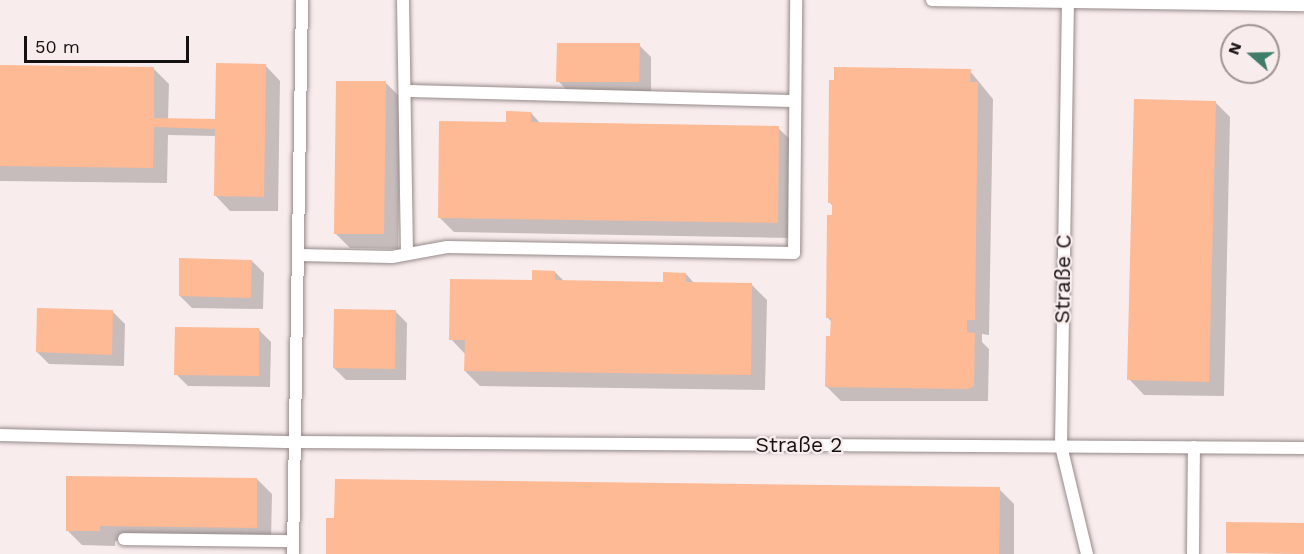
<!DOCTYPE html>
<meta charset="utf-8">
<style>
body{margin:0}
#map{position:relative;width:1304px;height:554px;overflow:hidden;background:#f9ecec;font-family:"Work Sans",sans-serif}
div>[style]{position:absolute}
[style*='--x']{left:calc(var(--x)*1px);top:calc(var(--y)*1px);width:calc(var(--w)*1px);rotate:calc(var(--a)*1deg)}
.shadow>*{inset:0;background:#0003}
.building>*{inset:0;background:#feb995}
.roads{filter:drop-shadow(0 0 2px #958a8a) drop-shadow(0 0 2px #958a8a)}
.lane>*{height:12px;margin:-6px;padding:0 6px;transform-origin:6px;border-radius:6px;background:#fff}
span{translate:-50% -50%;white-space:nowrap;text-align:center;line-height:1.15;-webkit-text-stroke:4.5px #f9ecec;paint-order:stroke}
.street-label{font-size:21px;color:#161111}
.north{position:absolute;left:1220px;top:24px;width:60px;height:60px;box-sizing:border-box;background:#f9ecec;border:2px solid #9e9494;border-radius:50%;rotate:290deg;font-size:16px;font-weight:700;line-height:24px;text-align:center;color:#161111}
.north::after{content:'';display:block;margin:auto;width:21px;height:27px;background:#3f7d6a;clip-path:polygon(50% 0,100% 100%,50% 72%,0 100%)}
.scale{position:absolute;left:24px;top:36px;width:165px;height:27px;box-sizing:border-box;border:3px solid #161111;border-top:0;padding-left:8px;font-size:18px;line-height:21px;white-space:nowrap;color:#161111;-webkit-text-stroke:4px #f9ecec;paint-order:stroke}
</style>
<div id="map">
<div class="shadow">
<i style="clip-path:polygon(639px 45px,651px 57px,651px 93px,570px 93px,558px 81px)"></i>
<i style="clip-path:polygon(265px 65px,280px 81px,278px 211px,230px 211px,215px 195px,216px 136px,168px 135px,167px 183px,0 181px,0 67px,154px 69px,169px 84px,168px 120px,216px 121px)"></i>
<i style="clip-path:polygon(970px 71px,993px 99px,989px 335px,982px 334px,982px 342px,989px 349px,988px 401px,841px 401px,826px 386px,832px 337px,832px 322px,827px 317px,834px 207px,829px 202px)"></i>
<i style="clip-path:polygon(386px 83px,401px 98px,398px 249px,350px 248px,335px 233px)"></i>
<i style="clip-path:polygon(1215px 102px,1230px 117px,1224px 396px,1144px 395px,1129px 379px)"></i>
<i style="clip-path:polygon(531px 113px,541px 124px,778px 128px,794px 143px,792px 238px,454px 232px,439px 217px,507px 124px)"></i>
<i style="clip-path:polygon(252px 261px,264px 273px,263px 309px,192px 308px,180px 296px)"></i>
<i style="clip-path:polygon(555px 272px,565px 282px,665px 283px,686px 274px,695px 284px,752px 285px,767px 300px,765px 390px,480px 386px,465px 371px,466px 355px,451px 339px,534px 281px)"></i>
<i style="clip-path:polygon(395px 311px,407px 323px,406px 380px,346px 380px,334px 368px)"></i>
<i style="clip-path:polygon(113px 312px,125px 324px,124px 366px,49px 364px,37px 352px)"></i>
<i style="clip-path:polygon(259px 330px,271px 342px,270px 387px,188px 386px,176px 374px)"></i>
<i style="clip-path:polygon(257px 479px,272px 494px,271px 542px,115px 541px,115px 546px,82px 545px,67px 530px)"></i>
<i style="clip-path:polygon(999px 489px,1014px 504px,1014px 554px,327px 554px)"></i>
<i style="clip-path:polygon(1304px 524px,1304px 554px,1228px 552px)"></i>
</div>
<div class="building">
<i style="clip-path:polygon(557px 43px,640px 43px,639px 82px,556px 82px)"></i>
<i style="clip-path:polygon(216px 63px,266px 64px,264px 197px,214px 196px,215px 129px,154px 127px,153px 168px,0 166px,0 65px,154px 67px,154px 118px,215px 119px)"></i>
<i style="clip-path:polygon(834px 67px,971px 69px,970px 82px,978px 82px,975px 320px,967px 320px,967px 332px,975px 333px,974px 386px,968px 389px,825px 387px,826px 336px,830px 336px,831px 318px,826px 318px,827px 215px,832px 215px,832px 203px,828px 203px,829px 80px,834px 80px)"></i>
<i style="clip-path:polygon(336px 81px,386px 81px,384px 234px,334px 234px)"></i>
<i style="clip-path:polygon(1134px 99px,1216px 101px,1209px 382px,1127px 380px)"></i>
<i style="clip-path:polygon(506px 111px,531px 112px,531px 122px,779px 126px,778px 223px,438px 218px,439px 121px,506px 122px)"></i>
<i style="clip-path:polygon(179px 258px,252px 260px,251px 298px,179px 296px)"></i>
<i style="clip-path:polygon(532px 270px,555px 271px,555px 280px,663px 282px,663px 272px,686px 273px,686px 282px,752px 283px,751px 375px,464px 371px,465px 340px,449px 340px,450px 279px,532px 280px)"></i>
<i style="clip-path:polygon(37px 308px,113px 310px,112px 355px,36px 352px)"></i>
<i style="clip-path:polygon(334px 309px,396px 310px,395px 369px,333px 368px)"></i>
<i style="clip-path:polygon(175px 327px,259px 328px,259px 376px,174px 375px)"></i>
<i style="clip-path:polygon(66px 476px,257px 478px,257px 528px,100px 526px,100px 531px,66px 531px)"></i>
<i style="clip-path:polygon(335px 479px,1000px 487px,999px 554px,326px 554px,326px 518px,334px 518px)"></i>
<i style="clip-path:polygon(1226px 522px,1304px 523px,1304px 554px,1226px 553px)"></i>
</div>
<div class="roads">
<div class="lane">
<i style="--x:403;--y:0;--w:254;--a:89.1"></i>
<i style="--x:932;--y:0;--w:372;--a:0.8"></i>
<i style="--x:1068;--y:0;--w:446;--a:90.9"></i>
<i style="--x:1061;--y:446;--w:111;--a:76.5"></i>
<i style="--x:406;--y:91;--w:389;--a:1.5"></i>
<i style="--x:298;--y:255;--w:94;--a:1.2"></i>
<i style="--x:392;--y:257;--w:56;--a:-10.3"></i>
<i style="--x:447;--y:247;--w:347;--a:1"></i>
<i style="--x:794;--y:253;--w:253;--a:-89.5"></i>
<i style="--x:0;--y:435;--w:295;--a:1.4"></i>
<i style="--x:295;--y:442;--w:1009;--a:0.34"></i>
<i style="--x:124;--y:539;--w:169;--a:0.7"></i>
<i style="--x:293;--y:554;--w:554;--a:-89.07"></i>
<i style="--x:1193;--y:554;--w:107;--a:-89.5"></i>
</div>
</div>
<div class="street-label">
<span style="left:1063px;top:279px;rotate:-89deg">Straße C</span>
<span style="left:799px;top:445px">Straße 2</span>
</div>
<div class="north">N</div>
<div class="scale">50 m</div>
</div>
